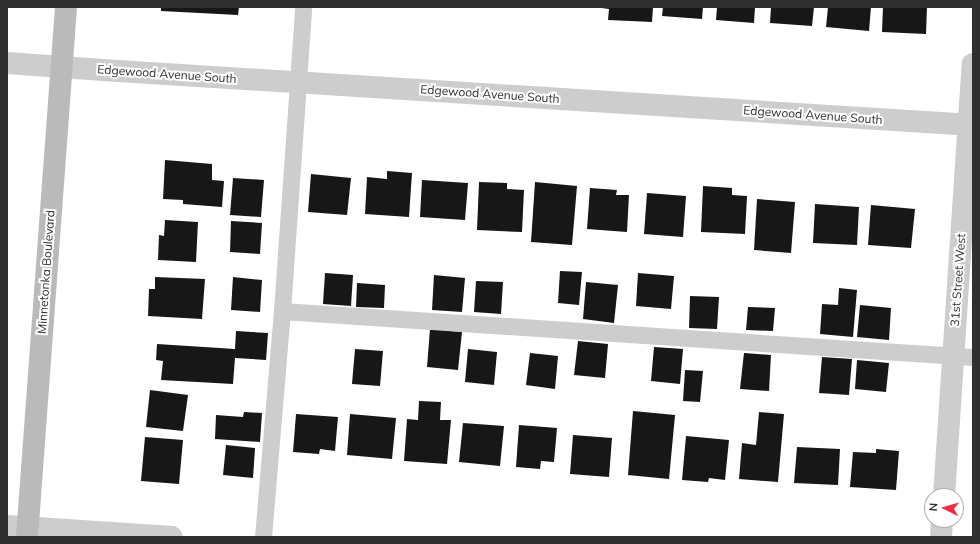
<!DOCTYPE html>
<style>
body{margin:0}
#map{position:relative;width:980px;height:544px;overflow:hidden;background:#fff;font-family:Mulish,sans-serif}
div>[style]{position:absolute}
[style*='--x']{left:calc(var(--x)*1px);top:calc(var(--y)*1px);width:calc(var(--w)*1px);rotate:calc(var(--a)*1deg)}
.building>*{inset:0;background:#171717}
.lane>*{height:17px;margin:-8.5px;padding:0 8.5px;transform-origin:8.5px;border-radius:8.5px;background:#cdcdcd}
.street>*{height:22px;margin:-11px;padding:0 11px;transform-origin:11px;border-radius:11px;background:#cdcdcd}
.secondary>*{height:22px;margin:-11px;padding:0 11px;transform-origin:11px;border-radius:11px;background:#bababa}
span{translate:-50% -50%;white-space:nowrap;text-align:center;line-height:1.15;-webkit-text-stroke:4px #fff;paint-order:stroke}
.street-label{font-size:12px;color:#303030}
.frame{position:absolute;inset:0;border:8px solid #303030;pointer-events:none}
.north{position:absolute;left:924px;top:488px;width:40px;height:40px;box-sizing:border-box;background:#fff;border:1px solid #acacac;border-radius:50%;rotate:275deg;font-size:11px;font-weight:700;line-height:16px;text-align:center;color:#303030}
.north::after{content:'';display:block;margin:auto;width:14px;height:18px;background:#ef2a44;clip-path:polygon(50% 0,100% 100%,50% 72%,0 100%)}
</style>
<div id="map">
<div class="building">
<i style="clip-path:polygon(161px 7px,239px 7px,238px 15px,161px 11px)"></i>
<i style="clip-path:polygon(594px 7px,653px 7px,652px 22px,608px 20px,609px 9px)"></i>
<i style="clip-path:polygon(663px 7px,703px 7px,702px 19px,662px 16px)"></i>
<i style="clip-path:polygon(717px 7px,755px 7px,754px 23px,716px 20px)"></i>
<i style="clip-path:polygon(771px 7px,814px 7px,812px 26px,770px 23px)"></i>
<i style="clip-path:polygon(828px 7px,871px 7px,869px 31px,826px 27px)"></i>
<i style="clip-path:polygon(883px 7px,927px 7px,926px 34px,882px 32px)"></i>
<i style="clip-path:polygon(165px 160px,212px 164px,212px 180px,224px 181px,222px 207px,183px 204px,183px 200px,163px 199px)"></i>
<i style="clip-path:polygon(387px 171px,412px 173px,409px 217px,365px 214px,367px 177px,387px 179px)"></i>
<i style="clip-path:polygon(311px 174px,351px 178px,347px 215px,308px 212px)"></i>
<i style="clip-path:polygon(233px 178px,264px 180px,261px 217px,230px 215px)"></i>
<i style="clip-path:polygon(422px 180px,468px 183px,465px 220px,420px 217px)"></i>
<i style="clip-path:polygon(479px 182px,507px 183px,507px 189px,524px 190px,522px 232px,477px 230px)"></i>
<i style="clip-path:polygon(535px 182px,577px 186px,572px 245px,531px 242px)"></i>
<i style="clip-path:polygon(703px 186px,732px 188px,732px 195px,747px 196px,745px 234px,701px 232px)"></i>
<i style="clip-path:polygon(590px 188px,617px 190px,616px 195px,629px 195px,627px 232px,587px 229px)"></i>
<i style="clip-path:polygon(647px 193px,686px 196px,683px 237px,644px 234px)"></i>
<i style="clip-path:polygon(757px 199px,795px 202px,791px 253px,754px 250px)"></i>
<i style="clip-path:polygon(815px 204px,859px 207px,857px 245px,813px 243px)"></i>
<i style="clip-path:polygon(871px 205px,915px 209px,911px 248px,868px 245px)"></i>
<i style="clip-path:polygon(165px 220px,198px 222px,196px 262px,158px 260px,159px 235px,164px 236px)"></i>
<i style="clip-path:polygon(231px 221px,262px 223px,260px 254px,230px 252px)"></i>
<i style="clip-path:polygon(560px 271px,582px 272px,579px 305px,558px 303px)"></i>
<i style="clip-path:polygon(325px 273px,353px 275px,351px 306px,323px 304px)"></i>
<i style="clip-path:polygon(638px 273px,674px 276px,671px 309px,636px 306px)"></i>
<i style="clip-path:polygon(434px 275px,465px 278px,462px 312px,432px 310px)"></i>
<i style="clip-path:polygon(155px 277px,205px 279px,202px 319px,148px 316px,149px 289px,155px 289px)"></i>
<i style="clip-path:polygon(233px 277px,262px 280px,260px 312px,231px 310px)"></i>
<i style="clip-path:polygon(476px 281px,503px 282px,501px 314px,474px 312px)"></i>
<i style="clip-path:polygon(586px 282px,618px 285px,614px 323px,583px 319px)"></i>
<i style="clip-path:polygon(357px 283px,385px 285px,384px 308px,356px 307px)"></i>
<i style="clip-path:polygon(839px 288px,857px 290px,853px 337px,820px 334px,822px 304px,838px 305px)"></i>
<i style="clip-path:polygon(690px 296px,719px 297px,717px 329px,689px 328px)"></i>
<i style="clip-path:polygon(860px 305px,891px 308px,889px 340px,857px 337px)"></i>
<i style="clip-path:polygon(748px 307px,775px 308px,773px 331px,746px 330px)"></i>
<i style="clip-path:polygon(430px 329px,462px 332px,458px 370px,427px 367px)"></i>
<i style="clip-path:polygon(236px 331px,268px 333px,266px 360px,235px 358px,233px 384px,161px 380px,163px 361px,156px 360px,157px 344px,235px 349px)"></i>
<i style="clip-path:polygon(578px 341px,608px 344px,605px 378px,574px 375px)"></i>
<i style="clip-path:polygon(654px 347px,683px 349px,680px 384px,651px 381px)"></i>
<i style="clip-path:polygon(355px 349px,383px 351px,380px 386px,352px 384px)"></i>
<i style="clip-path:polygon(468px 349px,497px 352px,494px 385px,465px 382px)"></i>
<i style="clip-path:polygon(530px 353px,558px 356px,555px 389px,526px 385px)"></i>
<i style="clip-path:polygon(744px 353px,771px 355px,769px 391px,740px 389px)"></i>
<i style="clip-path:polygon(822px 357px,852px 359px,849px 395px,819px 393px)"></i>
<i style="clip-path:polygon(857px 360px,889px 363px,886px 392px,855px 389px)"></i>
<i style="clip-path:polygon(685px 370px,703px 371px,700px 402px,683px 401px)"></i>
<i style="clip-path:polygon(150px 390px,188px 395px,183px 431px,146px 427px)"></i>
<i style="clip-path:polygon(419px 401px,441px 402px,440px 420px,451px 420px,447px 464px,404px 461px,407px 419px,418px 420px)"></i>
<i style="clip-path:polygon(633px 411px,675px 415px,669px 479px,628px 475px)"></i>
<i style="clip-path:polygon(244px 412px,262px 413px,260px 442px,215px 439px,216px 415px,243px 417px)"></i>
<i style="clip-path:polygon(759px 412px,784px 414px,778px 482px,739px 479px,742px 443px,756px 445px)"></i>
<i style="clip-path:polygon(296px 414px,338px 417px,335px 451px,320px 449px,319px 454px,293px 452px)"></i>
<i style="clip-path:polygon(350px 414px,396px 418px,392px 459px,347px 455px)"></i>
<i style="clip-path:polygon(463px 423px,504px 426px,500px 466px,459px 462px)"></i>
<i style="clip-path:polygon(519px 425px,557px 428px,554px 462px,541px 461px,540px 469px,516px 467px)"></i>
<i style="clip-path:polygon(573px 435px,612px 438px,609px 477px,570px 474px)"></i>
<i style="clip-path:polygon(686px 436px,729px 440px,725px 480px,709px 478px,708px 482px,682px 480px)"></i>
<i style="clip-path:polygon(145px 437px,183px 440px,179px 484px,141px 481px)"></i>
<i style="clip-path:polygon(226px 445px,255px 448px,253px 478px,223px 475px)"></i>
<i style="clip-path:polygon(797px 447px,840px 449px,838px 485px,794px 483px)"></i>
<i style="clip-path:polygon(876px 449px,899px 451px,896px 490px,850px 487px,853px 452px,876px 453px)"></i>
</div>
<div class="lane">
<i style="--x:282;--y:311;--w:693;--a:3.81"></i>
<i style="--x:263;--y:537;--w:227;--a:-85.2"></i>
<i style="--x:282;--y:311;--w:305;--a:-86"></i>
</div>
<div class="street">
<i style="--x:7;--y:63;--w:96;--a:4.2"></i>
<i style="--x:103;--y:70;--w:872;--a:3.62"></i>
<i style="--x:944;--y:496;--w:433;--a:-86.2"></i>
<i style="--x:7;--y:526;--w:165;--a:3.8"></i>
<i style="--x:941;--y:537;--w:17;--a:-87"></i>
</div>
<div class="secondary">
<i style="--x:27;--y:537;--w:531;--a:-85.79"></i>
</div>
<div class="street-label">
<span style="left:167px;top:74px;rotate:4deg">Edgewood Avenue South</span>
<span style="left:490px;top:94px;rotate:4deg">Edgewood Avenue South</span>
<span style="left:813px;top:115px;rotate:4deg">Edgewood Avenue South</span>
<span style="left:46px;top:272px;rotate:-86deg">Minnetonka Boulevard</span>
<span style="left:958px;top:280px;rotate:-86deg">31st Street West</span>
</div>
<div class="frame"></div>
<div class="north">N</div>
</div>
